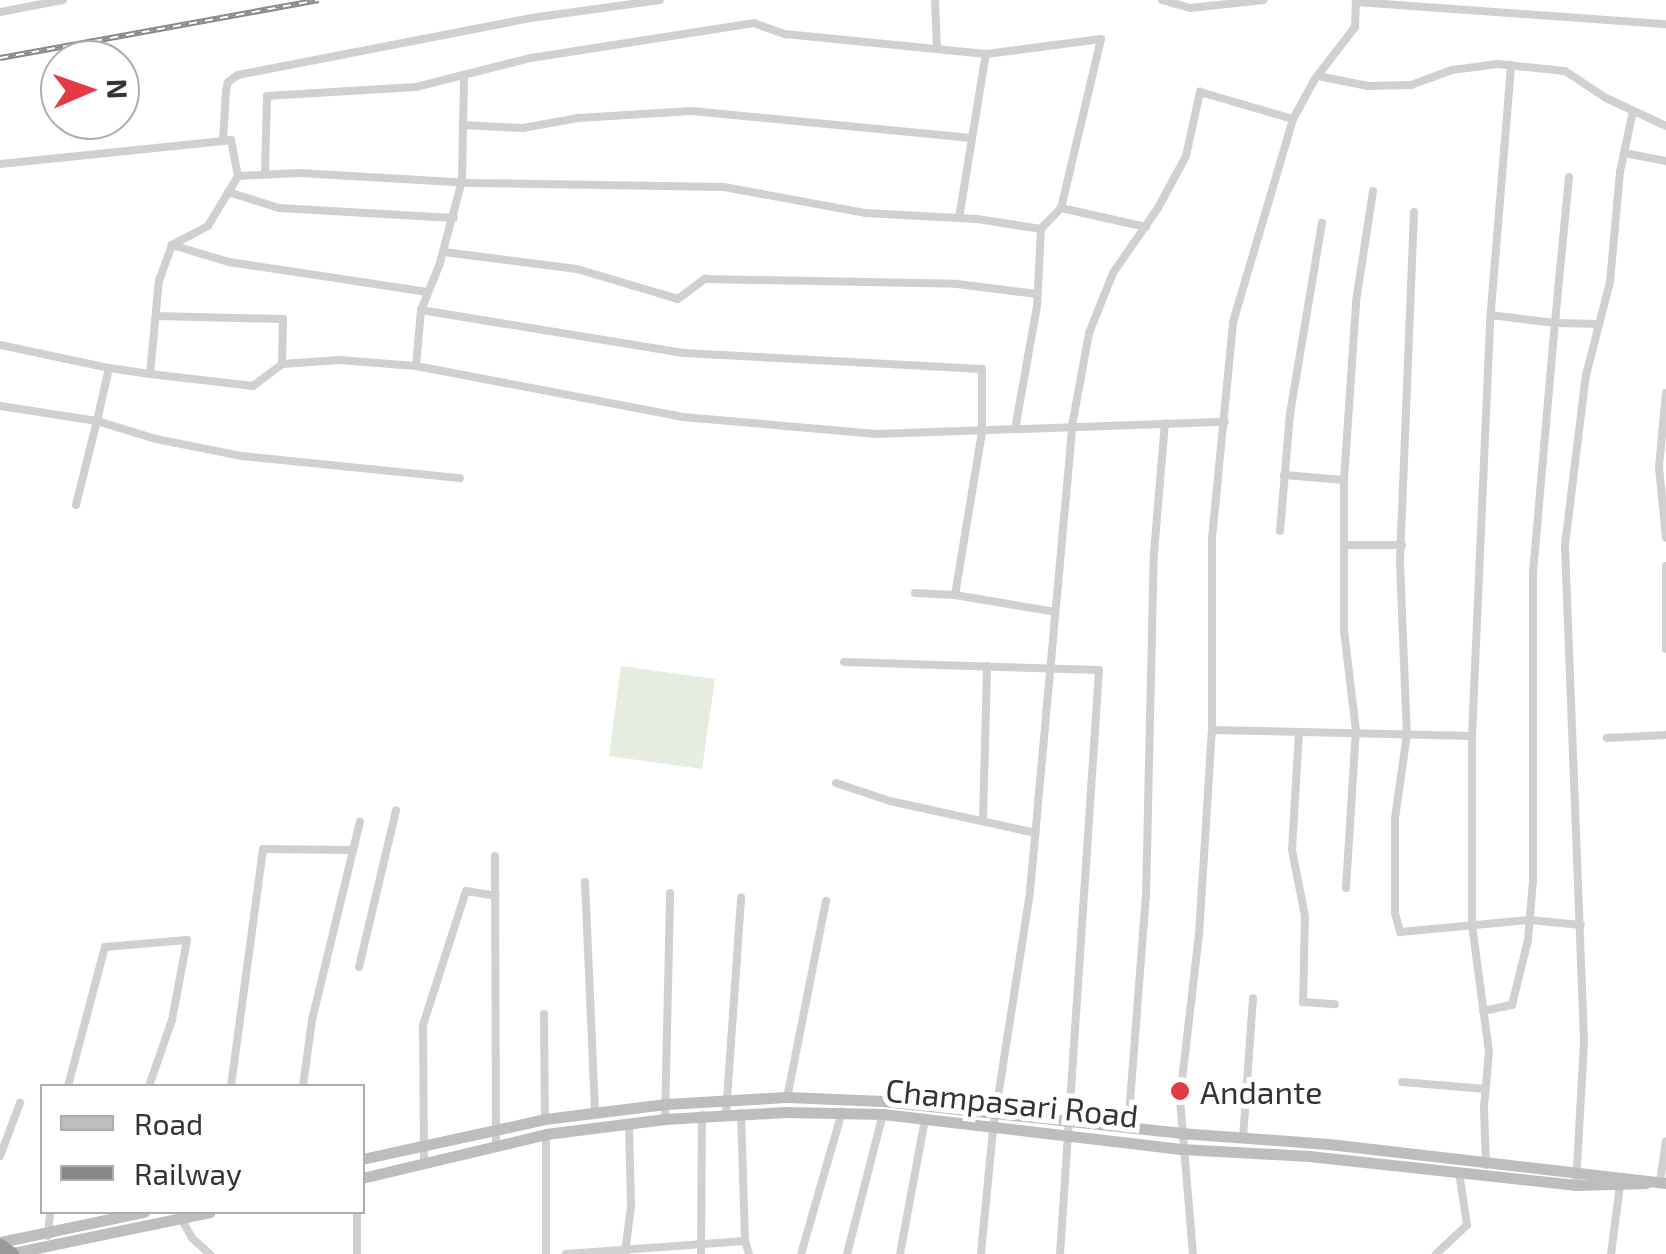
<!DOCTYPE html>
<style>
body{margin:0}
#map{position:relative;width:1666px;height:1254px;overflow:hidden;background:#fff;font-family:"Exo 2",sans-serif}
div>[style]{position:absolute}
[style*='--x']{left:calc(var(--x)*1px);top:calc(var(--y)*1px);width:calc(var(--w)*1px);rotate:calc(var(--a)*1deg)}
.green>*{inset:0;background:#e6ecdf}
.street>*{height:8px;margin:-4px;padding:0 4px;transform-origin:4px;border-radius:4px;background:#d0d0d0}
.secondary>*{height:11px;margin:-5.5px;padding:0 5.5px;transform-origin:5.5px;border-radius:5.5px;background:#bdbdbd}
.highway>*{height:15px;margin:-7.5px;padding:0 7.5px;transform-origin:7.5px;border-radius:7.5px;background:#9a9a9a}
.rail>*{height:6px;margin-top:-3px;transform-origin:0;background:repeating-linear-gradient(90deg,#fff 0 8px,#888 0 16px);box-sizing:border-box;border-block:2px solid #888}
.dots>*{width:28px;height:28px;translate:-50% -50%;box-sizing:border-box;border:5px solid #fff;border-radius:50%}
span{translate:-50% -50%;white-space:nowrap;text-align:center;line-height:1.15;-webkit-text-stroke:10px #fff;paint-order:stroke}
.poi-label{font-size:32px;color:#333}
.left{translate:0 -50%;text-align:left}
.street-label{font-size:32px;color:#333}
.legend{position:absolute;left:40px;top:1084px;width:325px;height:130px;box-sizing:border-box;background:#fff;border:2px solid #adadad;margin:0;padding:12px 18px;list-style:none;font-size:30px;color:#333}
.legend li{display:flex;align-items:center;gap:20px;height:50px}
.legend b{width:50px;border:2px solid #adadad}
.north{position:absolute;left:40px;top:40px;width:100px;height:100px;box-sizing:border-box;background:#fff;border:2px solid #adadad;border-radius:50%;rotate:88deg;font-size:28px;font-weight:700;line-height:40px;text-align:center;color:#333}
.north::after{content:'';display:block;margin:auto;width:35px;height:45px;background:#e63946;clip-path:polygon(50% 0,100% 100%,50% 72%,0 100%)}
</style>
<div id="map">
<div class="green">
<i style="clip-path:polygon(621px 666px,715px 679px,702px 769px,609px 756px)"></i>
</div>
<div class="street">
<i style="--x:935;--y:0;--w:49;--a:87.7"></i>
<i style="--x:1162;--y:0;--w:29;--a:16"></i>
<i style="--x:1190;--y:8;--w:74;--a:-6.2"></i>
<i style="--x:1356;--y:2;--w:311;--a:4.1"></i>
<i style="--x:0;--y:12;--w:64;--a:-10.8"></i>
<i style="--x:1318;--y:76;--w:51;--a:11.3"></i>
<i style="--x:1368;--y:86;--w:43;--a:-1.3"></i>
<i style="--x:1411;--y:85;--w:44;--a:-20.1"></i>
<i style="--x:1452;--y:70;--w:46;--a:-7.4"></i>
<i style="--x:1498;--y:64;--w:67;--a:6"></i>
<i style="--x:1565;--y:71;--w:49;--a:33.4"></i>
<i style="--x:1606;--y:98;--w:66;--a:25"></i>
<i style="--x:463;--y:125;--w:60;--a:2.9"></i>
<i style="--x:523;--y:128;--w:56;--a:-10.3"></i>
<i style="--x:578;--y:118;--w:114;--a:-3.5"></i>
<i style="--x:692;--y:111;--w:281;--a:5.5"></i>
<i style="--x:223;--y:141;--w:50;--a:-86.6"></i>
<i style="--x:226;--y:91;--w:9;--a:-77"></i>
<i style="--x:228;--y:82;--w:12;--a:-35"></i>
<i style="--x:238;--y:75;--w:298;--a:-11"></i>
<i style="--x:531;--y:18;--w:130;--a:-7.9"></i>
<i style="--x:1624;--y:153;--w:43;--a:10.8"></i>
<i style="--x:0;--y:164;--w:232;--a:-5.9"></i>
<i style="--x:231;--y:140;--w:37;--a:79"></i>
<i style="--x:238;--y:176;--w:58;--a:121"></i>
<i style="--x:208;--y:226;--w:41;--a:152.2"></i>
<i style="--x:172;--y:245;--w:37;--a:110"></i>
<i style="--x:159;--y:280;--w:94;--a:95.5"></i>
<i style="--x:150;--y:374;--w:41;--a:-171.7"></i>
<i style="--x:109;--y:368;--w:54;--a:102.8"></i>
<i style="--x:97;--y:421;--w:98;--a:-171.2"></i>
<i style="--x:265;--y:173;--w:77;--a:-88.5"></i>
<i style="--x:267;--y:96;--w:149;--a:-3.5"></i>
<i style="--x:416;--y:87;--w:119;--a:-14.2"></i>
<i style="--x:531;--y:58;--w:226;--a:-8.9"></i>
<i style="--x:754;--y:23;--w:33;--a:20"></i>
<i style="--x:785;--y:34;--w:202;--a:5.7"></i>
<i style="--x:986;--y:54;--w:116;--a:-7.4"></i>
<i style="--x:1101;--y:39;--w:174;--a:103.3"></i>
<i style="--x:1061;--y:208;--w:29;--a:134"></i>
<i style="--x:238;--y:176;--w:61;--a:-2.8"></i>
<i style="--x:299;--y:173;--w:172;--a:3.3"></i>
<i style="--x:471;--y:183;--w:253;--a:0.9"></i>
<i style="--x:724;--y:187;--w:143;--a:10.4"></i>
<i style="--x:865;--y:213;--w:112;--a:3.1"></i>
<i style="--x:977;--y:219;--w:65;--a:8.9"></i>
<i style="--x:1041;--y:229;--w:77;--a:93"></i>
<i style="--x:1037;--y:306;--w:125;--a:100.1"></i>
<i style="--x:1569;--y:177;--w:147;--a:95.5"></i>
<i style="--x:1555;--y:323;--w:44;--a:1.3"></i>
<i style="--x:228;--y:192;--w:53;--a:17.4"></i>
<i style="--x:279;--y:208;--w:175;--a:3.3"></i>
<i style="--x:1061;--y:208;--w:87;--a:12.6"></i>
<i style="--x:1414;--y:212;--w:351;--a:92.3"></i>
<i style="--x:1400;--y:563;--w:171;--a:87.7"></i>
<i style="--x:1407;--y:734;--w:85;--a:98.1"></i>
<i style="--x:1395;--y:818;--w:95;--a:90"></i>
<i style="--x:1395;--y:913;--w:20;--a:75"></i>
<i style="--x:1400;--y:932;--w:131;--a:-5.3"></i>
<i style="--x:1530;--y:920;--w:51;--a:5.6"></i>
<i style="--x:959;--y:218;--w:166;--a:-80.7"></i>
<i style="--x:172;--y:245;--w:59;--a:16.6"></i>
<i style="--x:229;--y:262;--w:201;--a:8.6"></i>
<i style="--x:444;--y:252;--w:134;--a:7.3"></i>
<i style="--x:577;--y:269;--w:105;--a:16.5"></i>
<i style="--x:678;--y:299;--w:34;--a:-37"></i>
<i style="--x:705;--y:279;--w:252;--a:1.1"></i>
<i style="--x:957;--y:284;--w:81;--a:7.1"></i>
<i style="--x:421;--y:310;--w:266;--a:9.3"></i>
<i style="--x:684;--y:353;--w:298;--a:3.1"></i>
<i style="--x:982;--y:369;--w:63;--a:90"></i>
<i style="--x:982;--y:432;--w:165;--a:99.4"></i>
<i style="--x:955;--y:595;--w:101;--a:9.6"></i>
<i style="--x:157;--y:316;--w:126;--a:1.4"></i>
<i style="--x:283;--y:319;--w:45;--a:91.3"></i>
<i style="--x:0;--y:345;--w:111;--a:11.9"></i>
<i style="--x:416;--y:366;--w:56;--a:-84.9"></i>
<i style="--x:421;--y:310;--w:48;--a:-67.8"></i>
<i style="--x:439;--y:266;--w:88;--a:-74.9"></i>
<i style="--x:462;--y:181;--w:104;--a:-88.9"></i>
<i style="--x:150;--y:374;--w:104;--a:6.6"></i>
<i style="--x:253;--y:386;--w:36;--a:-37"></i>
<i style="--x:282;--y:364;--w:57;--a:-4"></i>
<i style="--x:339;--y:360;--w:77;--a:4.5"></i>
<i style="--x:416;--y:366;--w:272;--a:10.8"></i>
<i style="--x:683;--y:417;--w:195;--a:5"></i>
<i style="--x:877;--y:434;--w:348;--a:-2"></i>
<i style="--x:1666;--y:393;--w:74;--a:95.4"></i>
<i style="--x:1659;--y:467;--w:71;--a:84.4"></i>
<i style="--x:1284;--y:475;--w:60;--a:4.8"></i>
<i style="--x:76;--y:505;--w:87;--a:-76"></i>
<i style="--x:97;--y:421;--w:62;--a:17"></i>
<i style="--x:156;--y:439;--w:88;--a:11.2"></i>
<i style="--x:242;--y:456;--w:219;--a:5.8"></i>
<i style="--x:1280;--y:531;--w:117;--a:-85.1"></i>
<i style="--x:1290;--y:414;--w:194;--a:-80.5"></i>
<i style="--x:1344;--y:545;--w:58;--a:0"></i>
<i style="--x:1666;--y:566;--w:83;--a:90"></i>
<i style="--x:915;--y:593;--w:40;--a:2.9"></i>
<i style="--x:844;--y:662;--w:255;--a:1.8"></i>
<i style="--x:1099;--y:670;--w:585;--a:93.82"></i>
<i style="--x:1212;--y:730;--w:260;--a:1.3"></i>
<i style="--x:1299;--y:732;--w:118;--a:93.4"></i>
<i style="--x:1292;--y:850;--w:67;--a:78.9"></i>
<i style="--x:1305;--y:916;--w:86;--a:91.3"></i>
<i style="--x:1303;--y:1002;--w:32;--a:4"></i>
<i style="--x:1607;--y:738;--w:59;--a:-2.9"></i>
<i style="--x:836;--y:783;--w:57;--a:18.4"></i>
<i style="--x:890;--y:801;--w:149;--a:12.4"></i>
<i style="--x:983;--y:821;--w:155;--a:-88.5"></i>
<i style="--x:495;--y:856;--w:291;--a:89.8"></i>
<i style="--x:585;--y:882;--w:231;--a:87.5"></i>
<i style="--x:1346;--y:888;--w:157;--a:-86.4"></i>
<i style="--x:1356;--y:731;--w:101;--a:-96.8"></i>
<i style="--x:1344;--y:631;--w:151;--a:-90"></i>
<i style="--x:1344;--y:480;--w:178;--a:-86.1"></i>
<i style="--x:1356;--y:302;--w:112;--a:-81.3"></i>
<i style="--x:359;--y:967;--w:161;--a:-76.7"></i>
<i style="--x:1483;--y:1011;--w:30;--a:-12"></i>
<i style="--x:1512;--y:1005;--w:67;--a:-76.2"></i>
<i style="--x:1528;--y:940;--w:60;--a:-85.2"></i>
<i style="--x:1533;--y:880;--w:307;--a:-90"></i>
<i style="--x:1533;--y:573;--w:251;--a:-85"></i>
<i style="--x:1555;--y:323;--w:65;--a:-173"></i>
<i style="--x:544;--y:1014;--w:105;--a:89.5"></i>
<i style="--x:1402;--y:1082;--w:84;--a:4.8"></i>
<i style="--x:68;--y:1086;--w:144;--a:-75.1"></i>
<i style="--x:105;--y:947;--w:82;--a:-4.9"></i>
<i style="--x:187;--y:940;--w:81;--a:100.6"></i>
<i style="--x:172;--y:1020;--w:70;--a:109.2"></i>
<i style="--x:231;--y:1086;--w:239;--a:-82.3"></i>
<i style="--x:263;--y:849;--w:90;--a:0.6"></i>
<i style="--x:303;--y:1086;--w:67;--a:-82.2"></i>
<i style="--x:312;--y:1020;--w:204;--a:-76.4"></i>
<i style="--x:787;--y:1098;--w:201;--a:-78.8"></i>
<i style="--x:741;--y:1113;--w:128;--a:88.2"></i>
<i style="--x:726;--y:1114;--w:217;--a:-86"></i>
<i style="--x:665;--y:1119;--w:226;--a:-88.7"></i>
<i style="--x:1128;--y:1128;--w:233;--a:-85.6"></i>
<i style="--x:1146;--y:896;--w:343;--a:-88.7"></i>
<i style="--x:1154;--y:553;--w:130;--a:-85.2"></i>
<i style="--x:546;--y:1133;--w:121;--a:90"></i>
<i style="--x:1243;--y:1138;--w:140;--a:-85.9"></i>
<i style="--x:0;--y:1156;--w:57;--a:-69.3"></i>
<i style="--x:424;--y:1164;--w:139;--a:-90.4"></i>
<i style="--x:423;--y:1025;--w:141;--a:-72.2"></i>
<i style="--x:466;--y:891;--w:30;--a:9"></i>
<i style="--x:1486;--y:1165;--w:58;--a:-92"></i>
<i style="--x:1484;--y:1107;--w:55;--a:-84.8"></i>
<i style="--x:1489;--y:1052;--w:128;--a:-97.6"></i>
<i style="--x:1472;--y:925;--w:189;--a:-90"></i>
<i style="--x:1472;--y:736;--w:414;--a:-87.5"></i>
<i style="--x:1490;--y:322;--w:258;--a:-85.3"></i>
<i style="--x:1660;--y:1182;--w:41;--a:-81.7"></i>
<i style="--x:1576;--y:1185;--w:144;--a:-86.8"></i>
<i style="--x:1584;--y:1041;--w:496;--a:-92.2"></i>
<i style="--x:1565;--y:545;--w:171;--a:-83"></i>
<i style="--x:1586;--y:375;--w:96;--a:-75.5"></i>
<i style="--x:1610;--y:282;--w:110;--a:-84.8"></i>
<i style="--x:1620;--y:172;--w:62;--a:-78"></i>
<i style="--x:357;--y:1212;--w:42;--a:90"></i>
<i style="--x:180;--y:1217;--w:24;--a:60"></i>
<i style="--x:192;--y:1238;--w:24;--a:42"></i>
<i style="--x:48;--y:1236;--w:24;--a:-85"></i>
<i style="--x:625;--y:1253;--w:47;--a:-82.7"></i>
<i style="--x:631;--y:1206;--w:83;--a:-91.4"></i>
<i style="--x:566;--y:1254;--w:179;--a:-4.2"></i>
<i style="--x:745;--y:1241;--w:14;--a:73"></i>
<i style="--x:701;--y:1254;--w:139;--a:-89.6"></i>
<i style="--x:801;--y:1254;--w:148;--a:-73.9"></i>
<i style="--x:847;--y:1254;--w:145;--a:-75.6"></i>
<i style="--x:900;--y:1254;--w:137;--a:-79.5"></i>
<i style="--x:981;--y:1254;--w:126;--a:-84.5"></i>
<i style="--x:993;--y:1129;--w:240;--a:-81.1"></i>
<i style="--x:1030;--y:892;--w:468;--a:-84.8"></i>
<i style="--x:1072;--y:426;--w:95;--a:-79.6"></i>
<i style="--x:1089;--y:333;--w:65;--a:-68.2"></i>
<i style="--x:1113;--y:273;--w:79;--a:-55.3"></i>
<i style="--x:1158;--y:208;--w:59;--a:-61.7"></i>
<i style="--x:1186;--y:156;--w:66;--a:-77.7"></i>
<i style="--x:1200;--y:92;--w:97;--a:16.2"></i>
<i style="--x:1193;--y:1254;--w:157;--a:-94.8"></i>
<i style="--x:1180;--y:1098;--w:164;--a:-83.4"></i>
<i style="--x:1199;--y:935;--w:205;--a:-86.4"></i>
<i style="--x:1212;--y:730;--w:192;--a:-90"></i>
<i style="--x:1212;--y:538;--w:217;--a:-84.4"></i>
<i style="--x:1233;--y:322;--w:212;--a:-73.5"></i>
<i style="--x:1293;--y:119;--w:46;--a:-61.2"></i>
<i style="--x:1315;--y:79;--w:66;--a:-52.4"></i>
<i style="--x:1355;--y:27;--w:27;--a:-88"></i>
<i style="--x:1436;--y:1254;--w:42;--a:-43.1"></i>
<i style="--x:1467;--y:1225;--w:54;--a:-98.6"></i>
<i style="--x:1611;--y:1254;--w:69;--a:-82.5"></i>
</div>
<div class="secondary">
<i style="--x:362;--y:1159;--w:187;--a:-12.3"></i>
<i style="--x:545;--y:1119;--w:122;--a:-7.1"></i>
<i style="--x:666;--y:1104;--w:121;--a:-3.3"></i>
<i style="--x:787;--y:1097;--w:96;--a:2.4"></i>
<i style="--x:883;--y:1101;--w:299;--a:6.1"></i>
<i style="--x:1180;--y:1133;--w:149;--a:4.2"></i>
<i style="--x:1329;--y:1144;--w:339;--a:6.6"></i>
<i style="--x:362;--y:1178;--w:189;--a:-13.4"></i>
<i style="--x:546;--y:1134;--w:120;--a:-7.2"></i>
<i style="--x:665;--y:1119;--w:120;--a:-3.3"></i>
<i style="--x:785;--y:1112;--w:98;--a:1.2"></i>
<i style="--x:883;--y:1114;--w:300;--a:6.7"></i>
<i style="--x:1181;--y:1149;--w:128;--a:3.1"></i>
<i style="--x:1309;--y:1156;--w:269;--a:6.2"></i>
<i style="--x:1576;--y:1185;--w:70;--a:-1.6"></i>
<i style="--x:0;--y:1242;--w:147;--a:-11.8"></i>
<i style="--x:8;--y:1254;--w:206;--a:-11.7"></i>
</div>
<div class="highway">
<i style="--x:0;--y:1246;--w:14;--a:36"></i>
</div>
<div class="rail">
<i style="--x:0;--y:58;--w:324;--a:-10.3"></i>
</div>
<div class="dots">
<i style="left:1180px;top:1091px;background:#e63946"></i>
</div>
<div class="poi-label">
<span class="left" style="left:1200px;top:1091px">Andante</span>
</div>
<div class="street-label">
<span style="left:1012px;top:1102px;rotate:6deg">Champasari Road</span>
</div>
<ul class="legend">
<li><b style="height:12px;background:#bdbdbd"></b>Road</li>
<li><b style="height:12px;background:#888"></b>Railway</li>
</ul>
<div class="north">N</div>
</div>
